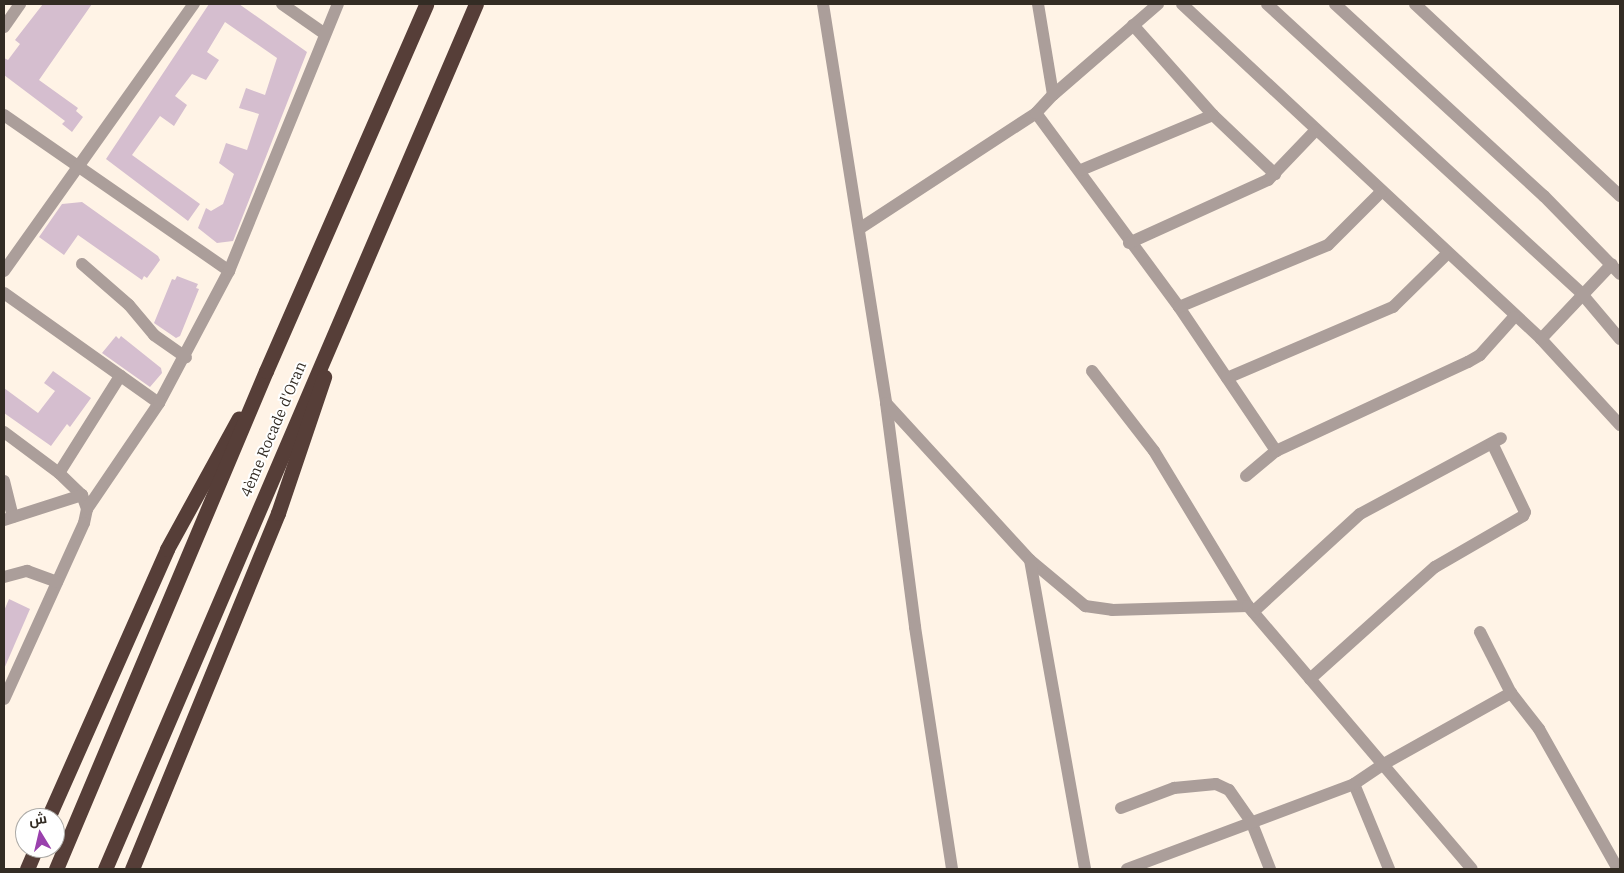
<!DOCTYPE html>
<meta charset="utf-8">
<style>
body{margin:0}
#map{position:relative;width:1624px;height:873px;overflow:hidden;background:#fff3e6;font-family:"IBM Plex Serif",Cairo,serif}
div>[style]{position:absolute}
[style*='--x']{left:calc(var(--x)*1px);top:calc(var(--y)*1px);width:calc(var(--w)*1px);rotate:calc(var(--a)*1deg)}
.building>*{inset:0;background:#d5becf}
.street>*{height:12px;margin:-6px;padding:0 6px;transform-origin:6px;border-radius:6px;background:#ab9e9a}
.highway>*{height:15px;margin:-7.5px;padding:0 7.5px;transform-origin:7.5px;border-radius:7.5px;background:#563e38}
span{translate:-50% -50%;white-space:nowrap;text-align:center;line-height:1.15;-webkit-text-stroke:4px #fff;paint-order:stroke}
.street-label{font-size:15px;color:#332c24}
.frame{position:absolute;inset:0;border:5px solid #332c24;pointer-events:none}
.north{position:absolute;left:15px;top:808px;width:50px;height:50px;box-sizing:border-box;background:#fff;border:1px solid #adaba7;border-radius:50%;rotate:351deg;font-size:14px;font-weight:700;line-height:20px;text-align:center;color:#332c24}
.north::after{content:'';display:block;margin:auto;width:18px;height:22px;background:#9a41ad;clip-path:polygon(50% 0,100% 100%,50% 72%,0 100%)}
</style>
<div id="map">
<div class="building">
<i style="clip-path:polygon(43px 4px,92px 4px,39px 80px,78px 108px,76px 111px,83px 117px,72px 132px,62px 124px,65px 121px,4px 75px,4px 58px,8px 60px,20px 44px,15px 40px)"></i>
<i style="clip-path:polygon(209px 4px,239px 4px,307px 52px,233px 241px,217px 243px,198px 228px,206px 208px,211px 211px,223px 204px,234px 174px,219px 163px,226px 143px,247px 150px,259px 114px,239px 108px,246px 88px,265px 95px,277px 58px,225px 22px,207px 52px,219px 60px,206px 80px,192px 74px,175px 96px,187px 105px,174px 126px,160px 116px,132px 155px,200px 204px,188px 221px,106px 159px)"></i>
<i style="clip-path:polygon(82px 202px,158px 256px,160px 260px,147px 278px,144px 276px,142px 280px,78px 235px,64px 255px,39px 237px,62px 204px)"></i>
<i style="clip-path:polygon(177px 276px,198px 284px,196px 288px,199px 289px,180px 336px,176px 338px,154px 323px,172px 279px,175px 280px)"></i>
<i style="clip-path:polygon(116px 336px,119px 339px,121px 336px,161px 368px,162px 373px,150px 387px,102px 353px)"></i>
<i style="clip-path:polygon(53px 371px,91px 398px,70px 427px,67px 424px,51px 446px,4px 413px,4px 388px,38px 413px,55px 391px,44px 383px)"></i>
<i style="clip-path:polygon(9px 599px,30px 609px,4px 669px,4px 611px)"></i>
</div>
<div class="street">
<i style="--x:282;--y:4;--w:52;--a:34.9"></i>
<i style="--x:823;--y:4;--w:404;--a:81"></i>
<i style="--x:886;--y:403;--w:226;--a:82.6"></i>
<i style="--x:915;--y:627;--w:245;--a:81.3"></i>
<i style="--x:1038;--y:4;--w:92;--a:80.6"></i>
<i style="--x:1182;--y:4;--w:491;--a:43"></i>
<i style="--x:1541;--y:339;--w:117;--a:47.4"></i>
<i style="--x:1267;--y:4;--w:428;--a:42.6"></i>
<i style="--x:1582;--y:294;--w:59;--a:49.8"></i>
<i style="--x:1335;--y:4;--w:284;--a:42.6"></i>
<i style="--x:1544;--y:196;--w:109;--a:45.7"></i>
<i style="--x:1415;--y:4;--w:281;--a:43.1"></i>
<i style="--x:1133;--y:25;--w:120;--a:48.4"></i>
<i style="--x:1213;--y:115;--w:86;--a:43.6"></i>
<i style="--x:4;--y:27;--w:28;--a:-55"></i>
<i style="--x:1036;--y:113;--w:241;--a:53.6"></i>
<i style="--x:1179;--y:307;--w:174;--a:56"></i>
<i style="--x:4;--y:115;--w:274;--a:34.7"></i>
<i style="--x:1081;--y:170;--w:143;--a:-22.6"></i>
<i style="--x:859;--y:229;--w:212;--a:-33.2"></i>
<i style="--x:1036;--y:113;--w:25;--a:-47"></i>
<i style="--x:1053;--y:95;--w:139;--a:-40.9"></i>
<i style="--x:1129;--y:243;--w:153;--a:-24.4"></i>
<i style="--x:1268;--y:180;--w:69;--a:-46.2"></i>
<i style="--x:82;--y:264;--w:62;--a:41.1"></i>
<i style="--x:129;--y:305;--w:39;--a:50"></i>
<i style="--x:154;--y:335;--w:39;--a:35"></i>
<i style="--x:4;--y:271;--w:328;--a:-54.6"></i>
<i style="--x:4;--y:293;--w:190;--a:35.4"></i>
<i style="--x:1179;--y:307;--w:161;--a:-22.6"></i>
<i style="--x:1328;--y:245;--w:75;--a:-45"></i>
<i style="--x:1541;--y:339;--w:103;--a:-46.6"></i>
<i style="--x:1092;--y:371;--w:101;--a:52.2"></i>
<i style="--x:1154;--y:451;--w:181;--a:58.8"></i>
<i style="--x:1227;--y:378;--w:181;--a:-23.2"></i>
<i style="--x:1393;--y:307;--w:76;--a:-44.5"></i>
<i style="--x:886;--y:403;--w:213;--a:47.5"></i>
<i style="--x:1030;--y:560;--w:72;--a:39.9"></i>
<i style="--x:1085;--y:606;--w:27;--a:8"></i>
<i style="--x:1112;--y:610;--w:136;--a:-1.7"></i>
<i style="--x:1248;--y:606;--w:345;--a:49.6"></i>
<i style="--x:4;--y:432;--w:69;--a:36.7"></i>
<i style="--x:59;--y:473;--w:32;--a:44"></i>
<i style="--x:82;--y:495;--w:15;--a:70"></i>
<i style="--x:87;--y:509;--w:14;--a:102"></i>
<i style="--x:84;--y:523;--w:193;--a:114.4"></i>
<i style="--x:59;--y:473;--w:115;--a:-57.8"></i>
<i style="--x:1246;--y:476;--w:39;--a:-40"></i>
<i style="--x:1276;--y:451;--w:212;--a:-24.9"></i>
<i style="--x:1468;--y:362;--w:14;--a:-30"></i>
<i style="--x:1480;--y:355;--w:51;--a:-48.2"></i>
<i style="--x:4;--y:481;--w:37;--a:76"></i>
<i style="--x:87;--y:509;--w:128;--a:-55.8"></i>
<i style="--x:159;--y:403;--w:149;--a:-62.1"></i>
<i style="--x:229;--y:271;--w:288;--a:-67.8"></i>
<i style="--x:4;--y:520;--w:82;--a:-17.8"></i>
<i style="--x:1030;--y:560;--w:314;--a:79.9"></i>
<i style="--x:4;--y:577;--w:24;--a:-15"></i>
<i style="--x:27;--y:571;--w:32;--a:20"></i>
<i style="--x:1253;--y:612;--w:145;--a:-42.5"></i>
<i style="--x:1360;--y:514;--w:160;--a:-28.3"></i>
<i style="--x:1480;--y:632;--w:68;--a:63.1"></i>
<i style="--x:1511;--y:693;--w:46;--a:52.1"></i>
<i style="--x:1539;--y:729;--w:161;--a:60.6"></i>
<i style="--x:1310;--y:679;--w:168;--a:-41.9"></i>
<i style="--x:1435;--y:567;--w:102;--a:-30.1"></i>
<i style="--x:1523;--y:516;--w:4;--a:-63"></i>
<i style="--x:1525;--y:512;--w:76;--a:-115.6"></i>
<i style="--x:1354;--y:784;--w:92;--a:67.6"></i>
<i style="--x:1121;--y:808;--w:57;--a:-20.7"></i>
<i style="--x:1174;--y:788;--w:42;--a:-5.4"></i>
<i style="--x:1216;--y:784;--w:14;--a:25"></i>
<i style="--x:1229;--y:790;--w:38;--a:55"></i>
<i style="--x:1251;--y:821;--w:52;--a:68.4"></i>
<i style="--x:1127;--y:869;--w:242;--a:-20.5"></i>
<i style="--x:1354;--y:784;--w:34;--a:-34"></i>
<i style="--x:1382;--y:765;--w:148;--a:-29.2"></i>
</div>
<div class="highway">
<i style="--x:48;--y:818;--w:294;--a:-66.1"></i>
<i style="--x:167;--y:549;--w:149;--a:-61.2"></i>
<i style="--x:27;--y:869;--w:23;--a:-67"></i>
<i style="--x:56;--y:869;--w:540;--a:-67.14"></i>
<i style="--x:266;--y:371;--w:400;--a:-66.4"></i>
<i style="--x:105;--y:869;--w:941;--a:-66.79"></i>
<i style="--x:132;--y:869;--w:385;--a:-67.7"></i>
<i style="--x:278;--y:513;--w:144;--a:-71.3"></i>
</div>
<div class="street-label">
<span style="left:273px;top:429px;rotate:-67deg">4ème Rocade d'Oran</span>
</div>
<div class="frame"></div>
<div class="north">ش</div>
</div>
